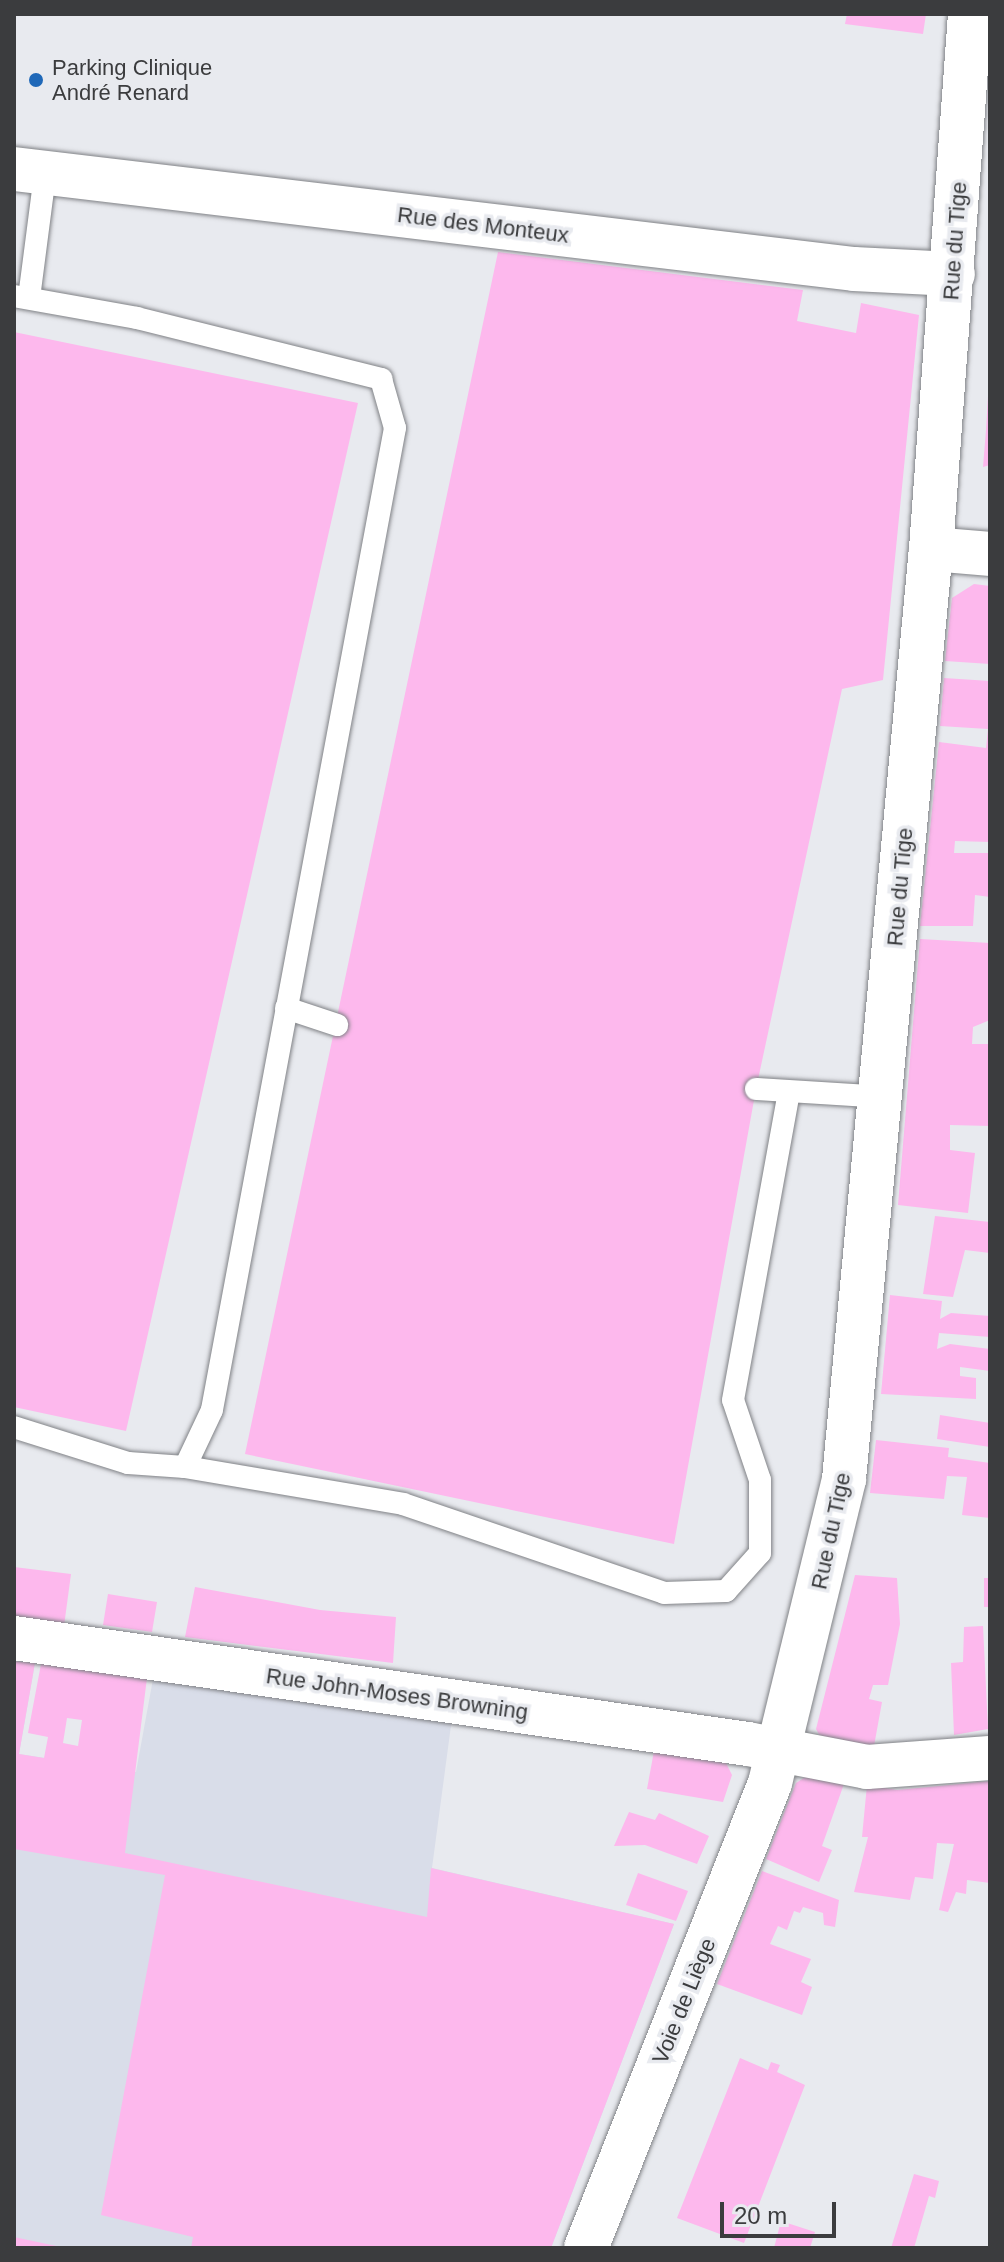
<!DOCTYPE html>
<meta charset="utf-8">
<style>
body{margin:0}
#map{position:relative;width:1004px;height:2262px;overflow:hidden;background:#e8eaef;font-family:Helvetica,sans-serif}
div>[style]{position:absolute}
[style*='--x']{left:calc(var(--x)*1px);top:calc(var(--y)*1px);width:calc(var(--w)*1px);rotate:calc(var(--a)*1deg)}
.built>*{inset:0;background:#d9dde9}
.building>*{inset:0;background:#fdb8ed}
.roads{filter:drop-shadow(0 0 2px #808286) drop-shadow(0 0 2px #808286)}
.lane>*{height:22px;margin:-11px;padding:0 11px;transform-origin:11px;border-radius:11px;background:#fff}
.street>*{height:44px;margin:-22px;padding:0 22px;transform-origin:22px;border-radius:22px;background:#fff}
.dots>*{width:22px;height:22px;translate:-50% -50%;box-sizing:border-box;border:4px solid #e8eaef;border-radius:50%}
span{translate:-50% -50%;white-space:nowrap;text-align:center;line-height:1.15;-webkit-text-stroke:7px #e8eaef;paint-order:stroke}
.poi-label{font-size:22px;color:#3b3c3e}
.left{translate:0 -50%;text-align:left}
.street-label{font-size:22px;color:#3b3c3e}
.frame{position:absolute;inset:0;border:16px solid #3b3c3e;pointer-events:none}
.scale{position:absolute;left:720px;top:2202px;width:116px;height:36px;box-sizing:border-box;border:4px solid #3b3c3e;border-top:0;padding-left:10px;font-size:24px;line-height:28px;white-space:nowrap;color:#3b3c3e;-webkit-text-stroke:6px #e8eaef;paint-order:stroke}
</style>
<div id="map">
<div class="built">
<i style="clip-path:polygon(14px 1660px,35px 1663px,19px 1754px,136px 1772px,153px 1679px,452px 1718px,432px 1868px,674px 1924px,551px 2248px,14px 2248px)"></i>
</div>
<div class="building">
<i style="clip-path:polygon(847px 14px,926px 14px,923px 34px,845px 24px)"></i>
<i style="clip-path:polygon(498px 252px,803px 290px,797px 321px,856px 333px,861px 303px,919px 315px,883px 680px,842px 689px,756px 1089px,674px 1544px,245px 1454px)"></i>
<i style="clip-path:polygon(14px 332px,358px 403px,126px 1431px,14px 1407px)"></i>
<i style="clip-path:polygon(988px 396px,990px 465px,983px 467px,986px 430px)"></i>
<i style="clip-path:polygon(974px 584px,990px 586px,990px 664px,945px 661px,952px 598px)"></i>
<i style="clip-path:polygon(944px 678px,990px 681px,990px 842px,955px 841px,954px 853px,990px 853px,990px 897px,975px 895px,973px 926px,920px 926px,939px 742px,986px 748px,988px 729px,940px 726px)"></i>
<i style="clip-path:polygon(920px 939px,990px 943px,990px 1020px,973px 1027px,972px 1044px,990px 1044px,990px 1126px,950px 1125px,950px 1150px,975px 1153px,968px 1213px,898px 1205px)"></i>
<i style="clip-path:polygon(935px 1216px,990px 1222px,990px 1253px,965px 1250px,953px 1297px,923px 1294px)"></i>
<i style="clip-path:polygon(890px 1295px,942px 1301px,940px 1319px,951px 1313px,990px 1316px,990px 1337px,939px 1333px,937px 1349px,950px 1344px,990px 1349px,990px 1371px,960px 1367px,960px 1376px,976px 1378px,976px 1399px,881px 1394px)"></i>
<i style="clip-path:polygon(940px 1415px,990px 1423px,990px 1447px,937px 1439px)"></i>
<i style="clip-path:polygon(876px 1440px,949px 1448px,948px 1457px,990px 1463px,990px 1518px,962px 1515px,967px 1477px,947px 1476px,944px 1499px,870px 1493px)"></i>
<i style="clip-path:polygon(14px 1567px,71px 1574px,64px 1626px,14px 1619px)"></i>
<i style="clip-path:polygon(855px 1575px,897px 1578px,900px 1624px,888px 1685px,873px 1685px,869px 1699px,882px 1702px,874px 1746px,822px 1740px,816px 1729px)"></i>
<i style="clip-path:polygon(984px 1578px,990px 1578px,990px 1607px,984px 1607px)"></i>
<i style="clip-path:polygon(195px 1587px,320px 1610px,396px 1617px,393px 1663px,185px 1637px)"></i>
<i style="clip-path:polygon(108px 1594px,157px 1602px,152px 1632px,103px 1625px)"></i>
<i style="clip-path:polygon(983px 1626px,988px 1729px,954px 1735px,951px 1663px,963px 1662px,964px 1627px)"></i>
<i style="clip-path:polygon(evenodd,14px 1661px,35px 1663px,19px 1754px,44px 1758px,48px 1737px,28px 1733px,41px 1664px,147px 1678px,125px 1853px,427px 1917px,431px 1868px,674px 1924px,551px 2248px,191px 2248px,193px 2237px,101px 2215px,165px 1875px,14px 1849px,14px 1661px,67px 1718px,82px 1720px,78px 1746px,63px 1743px,67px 1718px)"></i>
<i style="clip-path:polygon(654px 1751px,726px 1763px,732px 1775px,723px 1802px,647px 1789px)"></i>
<i style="clip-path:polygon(807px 1776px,845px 1781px,822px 1846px,832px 1850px,819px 1882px,766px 1859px,796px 1783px)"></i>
<i style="clip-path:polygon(990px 1781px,990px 1883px,967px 1880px,966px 1894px,956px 1892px,948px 1912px,939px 1910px,954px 1844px,937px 1843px,933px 1879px,915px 1877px,910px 1900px,854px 1892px,868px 1837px,862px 1837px,867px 1785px,897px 1790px)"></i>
<i style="clip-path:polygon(629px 1812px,655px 1820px,659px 1813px,709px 1836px,697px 1864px,645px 1845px,614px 1846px)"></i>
<i style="clip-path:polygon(762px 1871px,839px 1900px,835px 1927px,824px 1925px,823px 1913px,803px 1907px,800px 1913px,794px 1911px,787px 1930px,778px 1926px,770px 1944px,811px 1959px,801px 1982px,812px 1987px,802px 2015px,717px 1984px)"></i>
<i style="clip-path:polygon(638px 1873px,688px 1891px,676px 1921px,626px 1905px)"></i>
<i style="clip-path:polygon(740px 2058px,768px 2070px,771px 2062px,780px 2065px,777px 2072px,805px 2085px,744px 2243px,677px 2218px)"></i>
<i style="clip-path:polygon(914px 2174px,939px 2181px,935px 2198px,929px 2196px,914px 2248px,891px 2248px)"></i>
<i style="clip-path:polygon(781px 2221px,815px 2232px,810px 2248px,774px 2248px)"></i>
<i style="clip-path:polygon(14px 2237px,61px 2247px,60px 2248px,14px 2248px)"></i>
</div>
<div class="roads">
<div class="lane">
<i style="--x:14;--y:296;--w:125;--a:10.1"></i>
<i style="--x:137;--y:318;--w:252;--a:14"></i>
<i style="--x:381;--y:379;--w:51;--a:74.1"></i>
<i style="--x:395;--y:428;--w:999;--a:100.56"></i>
<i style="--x:212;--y:1410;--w:63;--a:115.3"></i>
<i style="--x:185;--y:1467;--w:57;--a:-176"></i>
<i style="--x:128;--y:1463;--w:120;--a:-162.5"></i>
<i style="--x:29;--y:298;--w:125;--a:-82.6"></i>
<i style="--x:286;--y:1008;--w:54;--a:18.4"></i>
<i style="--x:756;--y:1089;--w:126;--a:3.6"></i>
<i style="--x:185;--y:1467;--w:221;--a:9.6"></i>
<i style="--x:403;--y:1504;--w:276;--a:18.8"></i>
<i style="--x:664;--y:1593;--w:62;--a:-1.8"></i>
<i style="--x:726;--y:1591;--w:51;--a:-48.2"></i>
<i style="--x:760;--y:1553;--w:73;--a:-90"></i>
<i style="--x:760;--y:1480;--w:84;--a:-108.6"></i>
<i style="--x:733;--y:1400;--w:312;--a:-79.7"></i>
</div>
<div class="street">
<i style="--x:14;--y:169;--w:846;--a:6.79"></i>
<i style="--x:854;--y:269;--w:99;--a:2.9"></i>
<i style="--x:931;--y:549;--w:59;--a:4.8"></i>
<i style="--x:14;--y:1638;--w:742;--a:8.22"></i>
<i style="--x:748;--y:1744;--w:121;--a:10.9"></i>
<i style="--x:867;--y:1767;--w:123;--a:-4.2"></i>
<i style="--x:586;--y:2248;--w:500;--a:-68.41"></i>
<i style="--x:770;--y:1783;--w:313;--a:-76.3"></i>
<i style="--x:844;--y:1479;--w:934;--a:-84.66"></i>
<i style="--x:931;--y:549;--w:536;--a:-85.83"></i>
</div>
</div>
<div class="dots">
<i style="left:36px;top:80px;background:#1f68b8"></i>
</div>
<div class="poi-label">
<span class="left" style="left:52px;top:80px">Parking Clinique<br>André Renard</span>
</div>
<div class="street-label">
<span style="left:483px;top:225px;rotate:7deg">Rue des Monteux</span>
<span style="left:955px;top:241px;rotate:-86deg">Rue du Tige</span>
<span style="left:900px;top:887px;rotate:-85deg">Rue du Tige</span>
<span style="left:831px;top:1531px;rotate:-78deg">Rue du Tige</span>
<span style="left:397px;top:1694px;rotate:8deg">Rue John-Moses Browning</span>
<span style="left:684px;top:2001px;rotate:-68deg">Voie de Liège</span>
</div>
<div class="frame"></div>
<div class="scale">20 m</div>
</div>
